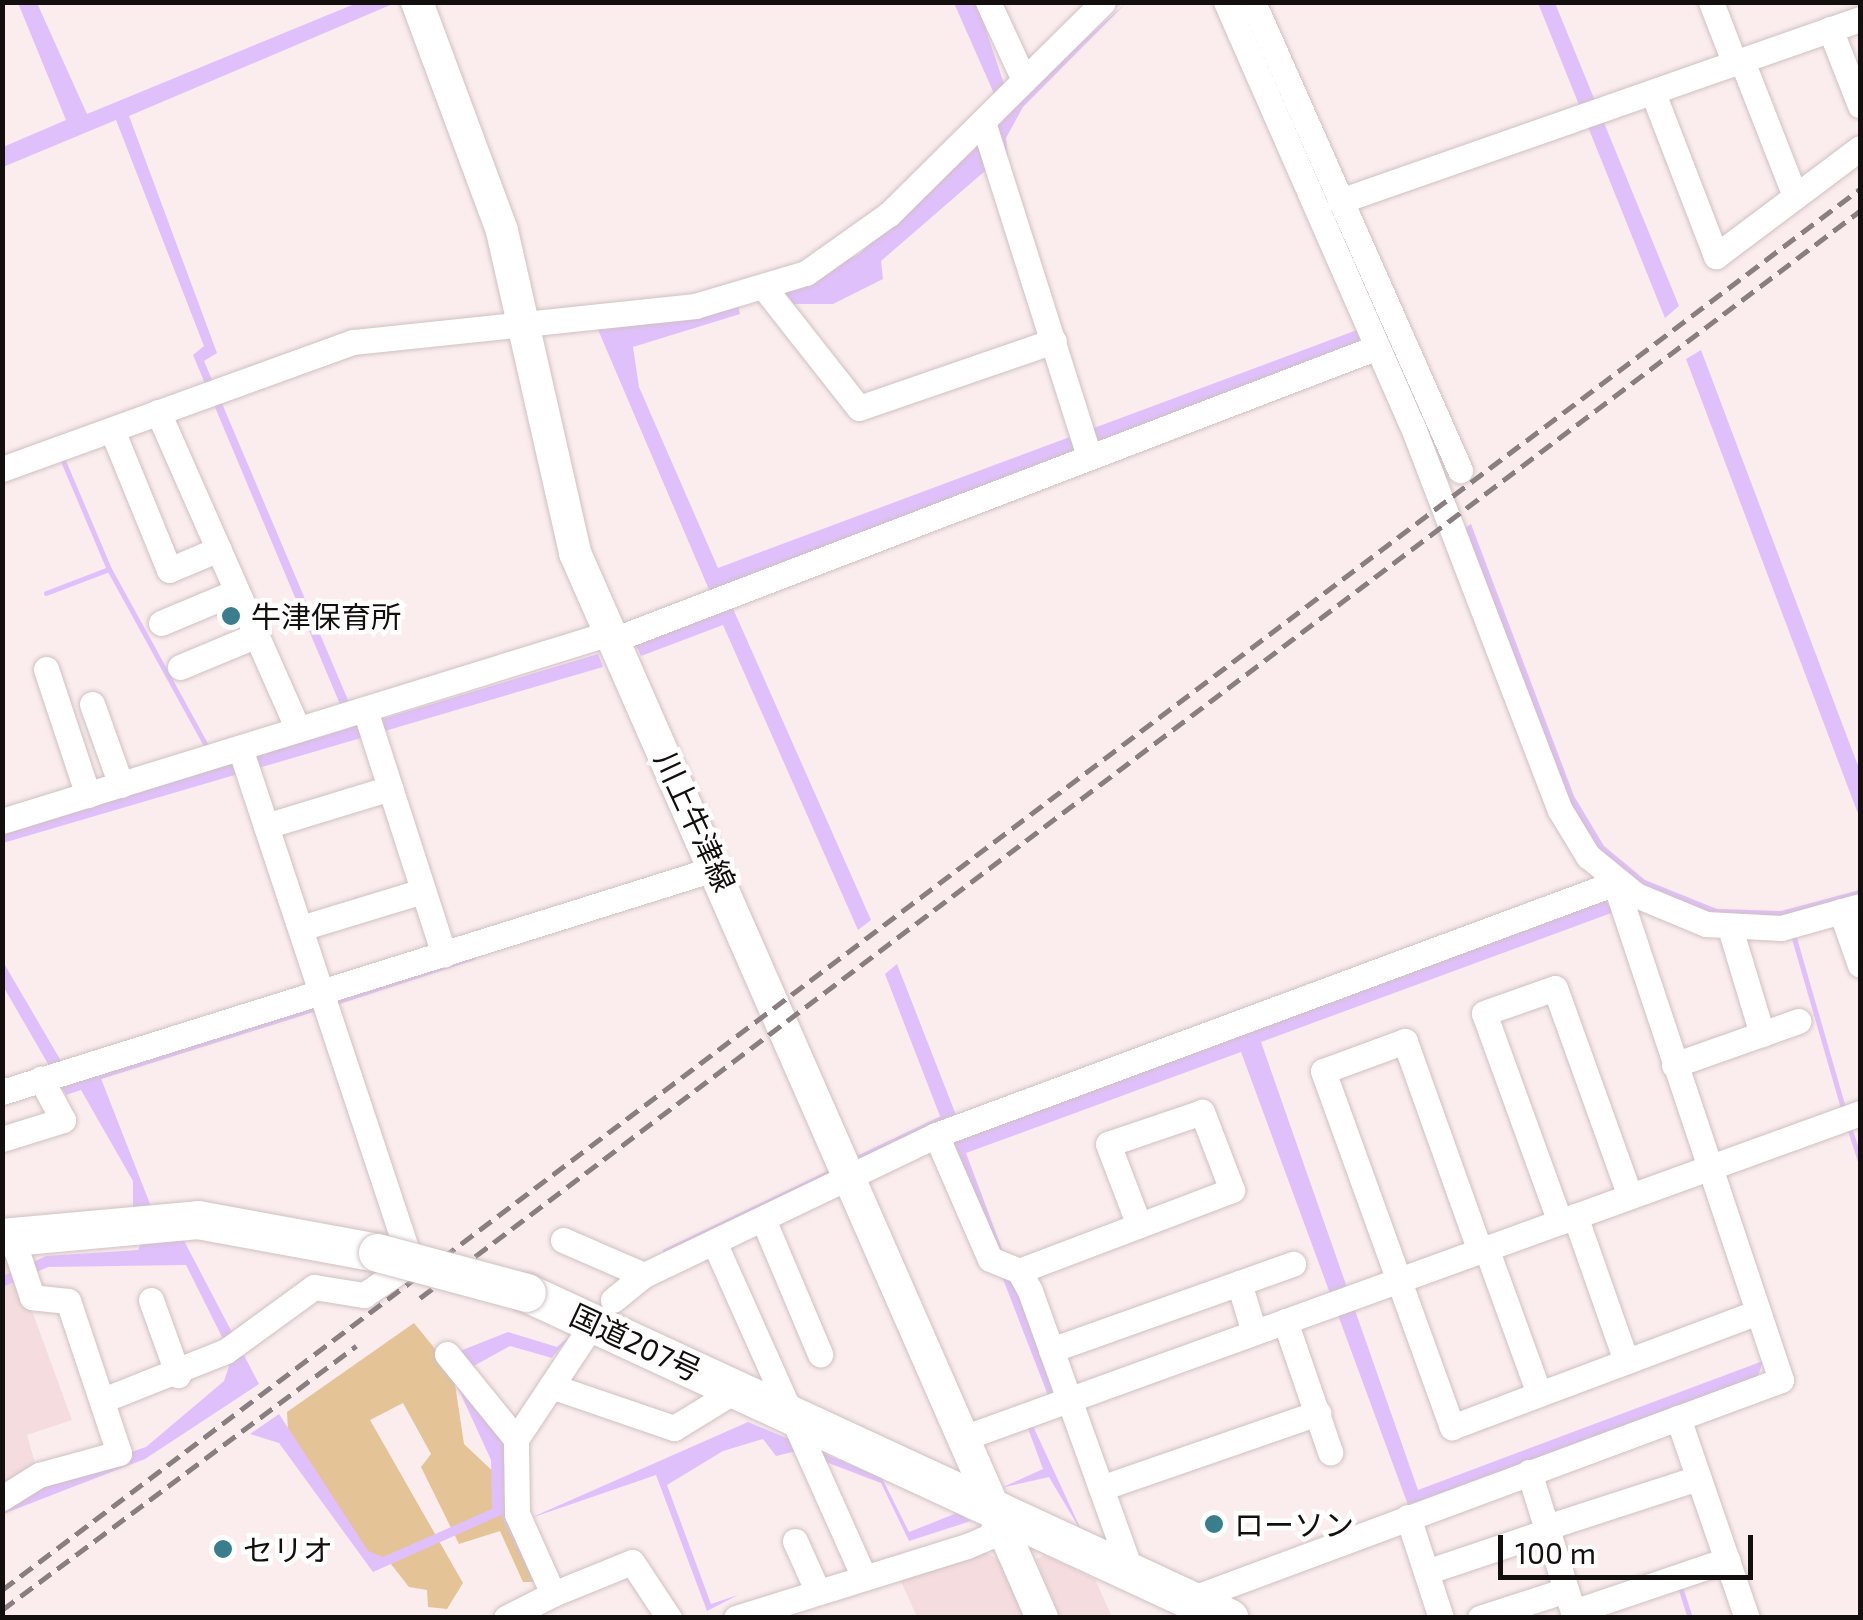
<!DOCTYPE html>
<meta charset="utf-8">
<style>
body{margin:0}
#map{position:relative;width:1863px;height:1620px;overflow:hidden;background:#fbeced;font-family:"Exo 2","Noto Sans JP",sans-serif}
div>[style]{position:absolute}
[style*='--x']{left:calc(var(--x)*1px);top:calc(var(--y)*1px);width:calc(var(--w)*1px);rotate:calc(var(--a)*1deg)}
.built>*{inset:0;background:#f5dddf}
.green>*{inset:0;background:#e4c497}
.water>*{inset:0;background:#e0c0fb}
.stream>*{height:5px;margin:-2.5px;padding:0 2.5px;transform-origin:2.5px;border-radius:2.5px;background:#e0c0fb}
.roads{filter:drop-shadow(0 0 2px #cfc1c2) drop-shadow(0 0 2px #cfc1c2)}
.minor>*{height:25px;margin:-12.5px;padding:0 12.5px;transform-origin:12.5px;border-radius:12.5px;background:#fff}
.major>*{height:32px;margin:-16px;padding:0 16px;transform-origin:16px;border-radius:16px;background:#fff}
.highway>*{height:38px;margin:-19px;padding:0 19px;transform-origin:19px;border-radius:19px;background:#fff}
.rail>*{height:5px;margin-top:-2.5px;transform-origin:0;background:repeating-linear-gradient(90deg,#897f80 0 15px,transparent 0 23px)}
.bridges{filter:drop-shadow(0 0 2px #cfc1c2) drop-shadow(0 0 2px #cfc1c2)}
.highway-bridge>*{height:38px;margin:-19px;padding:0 19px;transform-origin:19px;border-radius:19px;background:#fff}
.dots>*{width:28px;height:28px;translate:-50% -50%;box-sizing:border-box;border:5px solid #fff;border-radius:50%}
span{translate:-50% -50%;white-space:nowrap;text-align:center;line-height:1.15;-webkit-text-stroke:9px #fff;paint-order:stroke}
.poi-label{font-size:30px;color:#140f0f}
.left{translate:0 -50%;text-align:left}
.street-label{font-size:30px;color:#140f0f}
.frame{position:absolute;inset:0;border:5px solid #140f0f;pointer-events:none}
.scale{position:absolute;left:1498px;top:1535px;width:255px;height:45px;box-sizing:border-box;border:5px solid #140f0f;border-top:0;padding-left:12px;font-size:30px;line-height:35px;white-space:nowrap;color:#140f0f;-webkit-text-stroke:8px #fff;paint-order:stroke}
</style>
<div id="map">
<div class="built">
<i style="clip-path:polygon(2px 1255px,20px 1278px,72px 1420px,27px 1435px,42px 1487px,2px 1508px)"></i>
<i style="clip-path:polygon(982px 1551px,1006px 1563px,1028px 1617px,917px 1617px,898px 1575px)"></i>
<i style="clip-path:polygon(1044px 1555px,1095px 1579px,1112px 1617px,1060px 1617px,1036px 1559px)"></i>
</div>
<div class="green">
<i style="clip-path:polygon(414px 1323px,453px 1371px,464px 1444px,500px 1478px,537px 1582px,523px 1582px,500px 1531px,459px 1544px,421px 1467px,431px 1454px,403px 1403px,370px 1420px,463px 1583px,447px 1609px,428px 1607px,427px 1590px,409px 1587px,387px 1559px,363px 1554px,288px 1431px,287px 1412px)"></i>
</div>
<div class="water">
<i style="clip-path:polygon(18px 3px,37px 3px,87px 114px,357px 3px,395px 3px,129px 116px,217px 353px,204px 361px,359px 726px,598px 654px,603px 667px,3px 843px,3px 831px,350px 728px,193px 355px,204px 346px,116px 120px,3px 167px,3px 147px,66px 120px)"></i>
<i style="clip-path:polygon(954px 3px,977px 3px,1011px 105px,1126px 3px,1023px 107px,1006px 138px,1008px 159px,986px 153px,985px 171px,881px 261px,883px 279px,833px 304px,786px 304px,782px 293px,859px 254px,997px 129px,1003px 114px)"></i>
<i style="clip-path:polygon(1538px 3px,1555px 3px,1679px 306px,1665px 318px)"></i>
<i style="clip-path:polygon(738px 304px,740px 314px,633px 347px,639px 387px,718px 568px,1357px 330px,1361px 343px,723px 586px,871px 920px,858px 930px,723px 625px,641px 656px,635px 643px,710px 592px,596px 325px)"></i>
<i style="clip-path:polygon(1701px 350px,1860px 771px,1860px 819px,1686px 359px)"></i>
<i style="clip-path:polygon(1471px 524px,1574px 796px,1604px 846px,1645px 880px,1717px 909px,1781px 911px,1860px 890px,1860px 900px,1781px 921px,1709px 917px,1637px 887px,1597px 854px,1564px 801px,1462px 530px)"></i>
<i style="clip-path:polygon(1604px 899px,1614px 912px,1261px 1042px,1418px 1490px,1763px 1361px,1758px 1376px,1408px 1505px,1241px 1052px,966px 1153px,1057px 1396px,1033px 1426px,1084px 1536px,1049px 1477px,1001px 1488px,1043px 1469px,1027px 1426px,1049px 1398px,885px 974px,897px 964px,956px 1115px)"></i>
<i style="clip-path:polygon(2px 960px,71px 1078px,100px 1076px,152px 1209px,133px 1209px,133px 1181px,81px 1090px,66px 1095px,3px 986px)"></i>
<i style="clip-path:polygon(180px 1233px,259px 1384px,145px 1459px,3px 1514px,42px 1482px,146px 1447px,224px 1381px,232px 1357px,186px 1265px,48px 1267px,3px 1287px,3px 1276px,46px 1256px,138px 1250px,144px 1236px)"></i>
<i style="clip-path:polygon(508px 1332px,557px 1347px,571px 1335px,552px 1358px,510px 1346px,470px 1368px,460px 1351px)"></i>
<i style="clip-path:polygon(448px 1366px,505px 1440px,537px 1589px,501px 1515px,373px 1572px,279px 1443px,250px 1434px,279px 1414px,368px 1551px,383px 1557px,492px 1509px,491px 1460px)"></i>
<i style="clip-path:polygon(748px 1422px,882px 1478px,909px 1532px,957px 1513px,971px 1521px,909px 1541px,881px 1483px,797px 1451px,776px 1456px,763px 1439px,723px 1451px,667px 1485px,711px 1604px,738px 1595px,707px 1611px,656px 1475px,528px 1519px)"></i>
</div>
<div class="stream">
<i style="--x:61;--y:456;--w:123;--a:67"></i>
<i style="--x:109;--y:569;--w:203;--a:61.2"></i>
<i style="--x:46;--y:593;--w:67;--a:-20.9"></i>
<i style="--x:1794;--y:938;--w:177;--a:73.9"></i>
<i style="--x:332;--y:1003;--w:148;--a:-18.1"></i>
<i style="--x:100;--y:1076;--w:226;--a:-17.5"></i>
<i style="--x:1848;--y:1124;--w:38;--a:72"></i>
<i style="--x:859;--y:1157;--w:91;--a:-25.4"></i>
<i style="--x:665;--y:1251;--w:185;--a:-25.6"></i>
<i style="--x:1680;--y:1587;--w:33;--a:72"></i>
</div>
<div class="roads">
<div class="minor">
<i style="--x:988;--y:2;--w:86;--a:65.2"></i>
<i style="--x:1226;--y:2;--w:462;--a:66.3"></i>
<i style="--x:1412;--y:425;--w:412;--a:69"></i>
<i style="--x:1560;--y:810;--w:54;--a:58.7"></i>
<i style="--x:1588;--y:856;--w:62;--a:39.1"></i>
<i style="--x:1636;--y:895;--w:76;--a:22.5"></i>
<i style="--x:1706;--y:924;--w:75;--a:3.1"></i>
<i style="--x:1781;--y:928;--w:82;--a:-15.6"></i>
<i style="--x:1253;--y:2;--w:512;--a:66.14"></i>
<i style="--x:1711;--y:2;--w:66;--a:68.8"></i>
<i style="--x:1830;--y:29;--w:82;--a:68.5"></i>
<i style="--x:1742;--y:61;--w:145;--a:68.6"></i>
<i style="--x:1653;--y:93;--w:175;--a:68.9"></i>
<i style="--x:1716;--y:256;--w:180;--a:-36.9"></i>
<i style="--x:983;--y:122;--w:351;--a:72.4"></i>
<i style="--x:1340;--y:201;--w:551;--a:-19.29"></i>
<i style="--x:766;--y:290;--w:150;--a:51.8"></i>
<i style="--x:859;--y:408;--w:206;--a:-19"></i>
<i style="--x:158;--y:412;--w:347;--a:66.2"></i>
<i style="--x:112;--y:430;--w:151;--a:67.8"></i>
<i style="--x:169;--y:570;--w:54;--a:-22.8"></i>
<i style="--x:2;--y:469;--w:373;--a:-19.9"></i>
<i style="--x:353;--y:342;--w:344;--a:-6"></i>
<i style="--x:695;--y:306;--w:116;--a:-16.6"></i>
<i style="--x:806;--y:273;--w:102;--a:-35.4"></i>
<i style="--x:889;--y:214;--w:301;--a:-44.7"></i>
<i style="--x:161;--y:623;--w:82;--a:-22.8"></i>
<i style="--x:613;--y:640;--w:816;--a:-20.97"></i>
<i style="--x:180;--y:667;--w:83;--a:-22.6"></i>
<i style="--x:46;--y:669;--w:133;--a:71.6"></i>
<i style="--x:92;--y:704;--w:86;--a:70.3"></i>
<i style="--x:365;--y:710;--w:257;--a:72.1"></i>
<i style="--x:2;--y:821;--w:636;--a:-17.18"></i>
<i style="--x:266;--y:826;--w:130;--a:-17"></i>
<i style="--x:1615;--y:883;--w:524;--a:71.53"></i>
<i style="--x:1781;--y:1380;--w:110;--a:159.7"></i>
<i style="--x:1678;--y:1418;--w:212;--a:71"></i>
<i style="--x:1841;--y:911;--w:57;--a:70.6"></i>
<i style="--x:301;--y:928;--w:127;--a:-16.9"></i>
<i style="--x:1730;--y:928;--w:111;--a:73.2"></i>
<i style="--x:1674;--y:1065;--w:132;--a:-19.5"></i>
<i style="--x:2;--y:1092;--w:749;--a:-17.4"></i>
<i style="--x:936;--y:1135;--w:135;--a:66.5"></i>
<i style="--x:990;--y:1259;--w:31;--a:22"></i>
<i style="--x:1019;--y:1271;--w:23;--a:61"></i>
<i style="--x:1030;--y:1291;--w:302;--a:70.2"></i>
<i style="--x:2;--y:1139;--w:64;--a:-17.3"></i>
<i style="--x:63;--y:1120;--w:47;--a:-118.2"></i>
<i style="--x:1575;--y:1216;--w:154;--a:70.6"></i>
<i style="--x:763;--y:1219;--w:147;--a:67.1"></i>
<i style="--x:1560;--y:1222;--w:222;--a:-110"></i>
<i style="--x:1484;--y:1013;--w:75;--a:-19.4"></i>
<i style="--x:1555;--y:988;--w:221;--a:70.2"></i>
<i style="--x:563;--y:1240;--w:88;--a:23.4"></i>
<i style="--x:714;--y:1242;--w:368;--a:65.9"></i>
<i style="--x:1486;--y:1248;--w:155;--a:70"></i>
<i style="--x:1480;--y:1251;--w:223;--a:-109.7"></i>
<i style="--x:1405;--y:1041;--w:87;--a:159.9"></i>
<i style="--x:1323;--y:1071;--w:379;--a:70.1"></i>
<i style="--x:1452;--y:1427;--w:327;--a:-20.6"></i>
<i style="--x:1019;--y:1271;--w:228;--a:-20.8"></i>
<i style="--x:1232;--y:1190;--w:84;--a:-111"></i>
<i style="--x:1202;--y:1112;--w:99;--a:161.2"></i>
<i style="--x:1108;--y:1144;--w:87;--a:69.1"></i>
<i style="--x:1239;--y:1283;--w:51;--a:73"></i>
<i style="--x:151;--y:1300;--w:80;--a:70.2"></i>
<i style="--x:613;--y:1300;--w:40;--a:-39"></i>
<i style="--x:644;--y:1275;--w:324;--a:-25.6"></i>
<i style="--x:936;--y:1135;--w:724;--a:-20.36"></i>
<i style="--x:1285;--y:1321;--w:139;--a:71"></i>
<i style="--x:1051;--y:1350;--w:257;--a:-19.6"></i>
<i style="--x:447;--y:1354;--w:109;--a:50.9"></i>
<i style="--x:551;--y:1386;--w:130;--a:18.9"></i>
<i style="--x:674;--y:1428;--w:75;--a:-31.4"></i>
<i style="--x:103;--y:1400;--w:132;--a:-21.7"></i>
<i style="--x:226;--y:1351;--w:109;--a:-36"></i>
<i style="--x:314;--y:1287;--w:51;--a:9.1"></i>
<i style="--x:364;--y:1295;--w:57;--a:-34.2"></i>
<i style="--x:411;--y:1263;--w:543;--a:-108.37"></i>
<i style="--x:966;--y:1437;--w:951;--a:-19.92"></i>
<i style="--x:1529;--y:1472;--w:153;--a:72.5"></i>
<i style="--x:1101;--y:1488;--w:230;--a:-19.1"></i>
<i style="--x:2;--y:1498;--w:44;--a:-31.9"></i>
<i style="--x:39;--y:1475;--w:83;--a:-15.4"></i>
<i style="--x:119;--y:1453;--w:160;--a:-108.5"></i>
<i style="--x:68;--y:1301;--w:36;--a:-174"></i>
<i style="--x:32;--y:1297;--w:63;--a:-108.4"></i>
<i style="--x:1408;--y:1517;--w:106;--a:71.9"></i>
<i style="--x:1547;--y:1527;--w:159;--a:-18"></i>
<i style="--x:795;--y:1541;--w:56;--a:65.7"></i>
<i style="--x:1426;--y:1572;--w:129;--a:-18.6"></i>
<i style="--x:553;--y:1594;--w:85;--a:-22.1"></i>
<i style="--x:632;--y:1562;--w:67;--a:56.5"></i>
<i style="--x:1188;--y:1600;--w:523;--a:-20.38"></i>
<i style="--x:1573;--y:1612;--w:163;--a:-18.7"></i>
<i style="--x:506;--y:1618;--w:53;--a:-27.1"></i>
<i style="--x:553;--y:1594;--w:88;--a:-114.2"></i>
<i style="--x:517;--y:1514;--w:75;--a:-90.8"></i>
<i style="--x:516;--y:1439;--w:121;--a:-56.4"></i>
<i style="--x:736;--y:1618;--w:242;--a:-17.3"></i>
<i style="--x:967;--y:1546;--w:25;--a:-23"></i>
<i style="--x:990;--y:1536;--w:21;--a:-65"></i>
<i style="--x:1480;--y:1618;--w:90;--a:-18"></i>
</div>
<div class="major">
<i style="--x:417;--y:2;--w:244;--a:69.6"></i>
<i style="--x:502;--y:231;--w:330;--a:77.2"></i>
<i style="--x:575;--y:553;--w:1163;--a:66.32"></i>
</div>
<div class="highway">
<i style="--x:2;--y:1238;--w:197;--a:-5.2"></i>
<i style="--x:198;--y:1220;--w:183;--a:10.4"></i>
<i style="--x:527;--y:1293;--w:774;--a:24.84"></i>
</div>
</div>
<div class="rail">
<i style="--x:420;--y:1298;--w:1804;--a:-37.05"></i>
<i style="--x:2;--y:1590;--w:2327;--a:-37.02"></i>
<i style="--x:2;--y:1610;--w:442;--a:-36.7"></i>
</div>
<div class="bridges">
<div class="highway-bridge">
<i style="--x:378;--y:1253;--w:154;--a:15"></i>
</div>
</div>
<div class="dots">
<i style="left:231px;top:616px;background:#3a7e8d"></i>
<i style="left:1214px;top:1524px;background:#3a7e8d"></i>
<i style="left:223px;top:1549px;background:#3a7e8d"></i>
</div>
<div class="poi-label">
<span class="left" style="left:251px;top:616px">牛津保育所</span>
<span class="left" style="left:1234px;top:1524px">ローソン</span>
<span class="left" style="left:243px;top:1549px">セリオ</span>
</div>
<div class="street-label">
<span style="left:696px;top:821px;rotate:65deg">川上牛津線</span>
<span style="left:636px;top:1342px;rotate:25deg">国道207号</span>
</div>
<div class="frame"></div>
<div class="scale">100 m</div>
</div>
